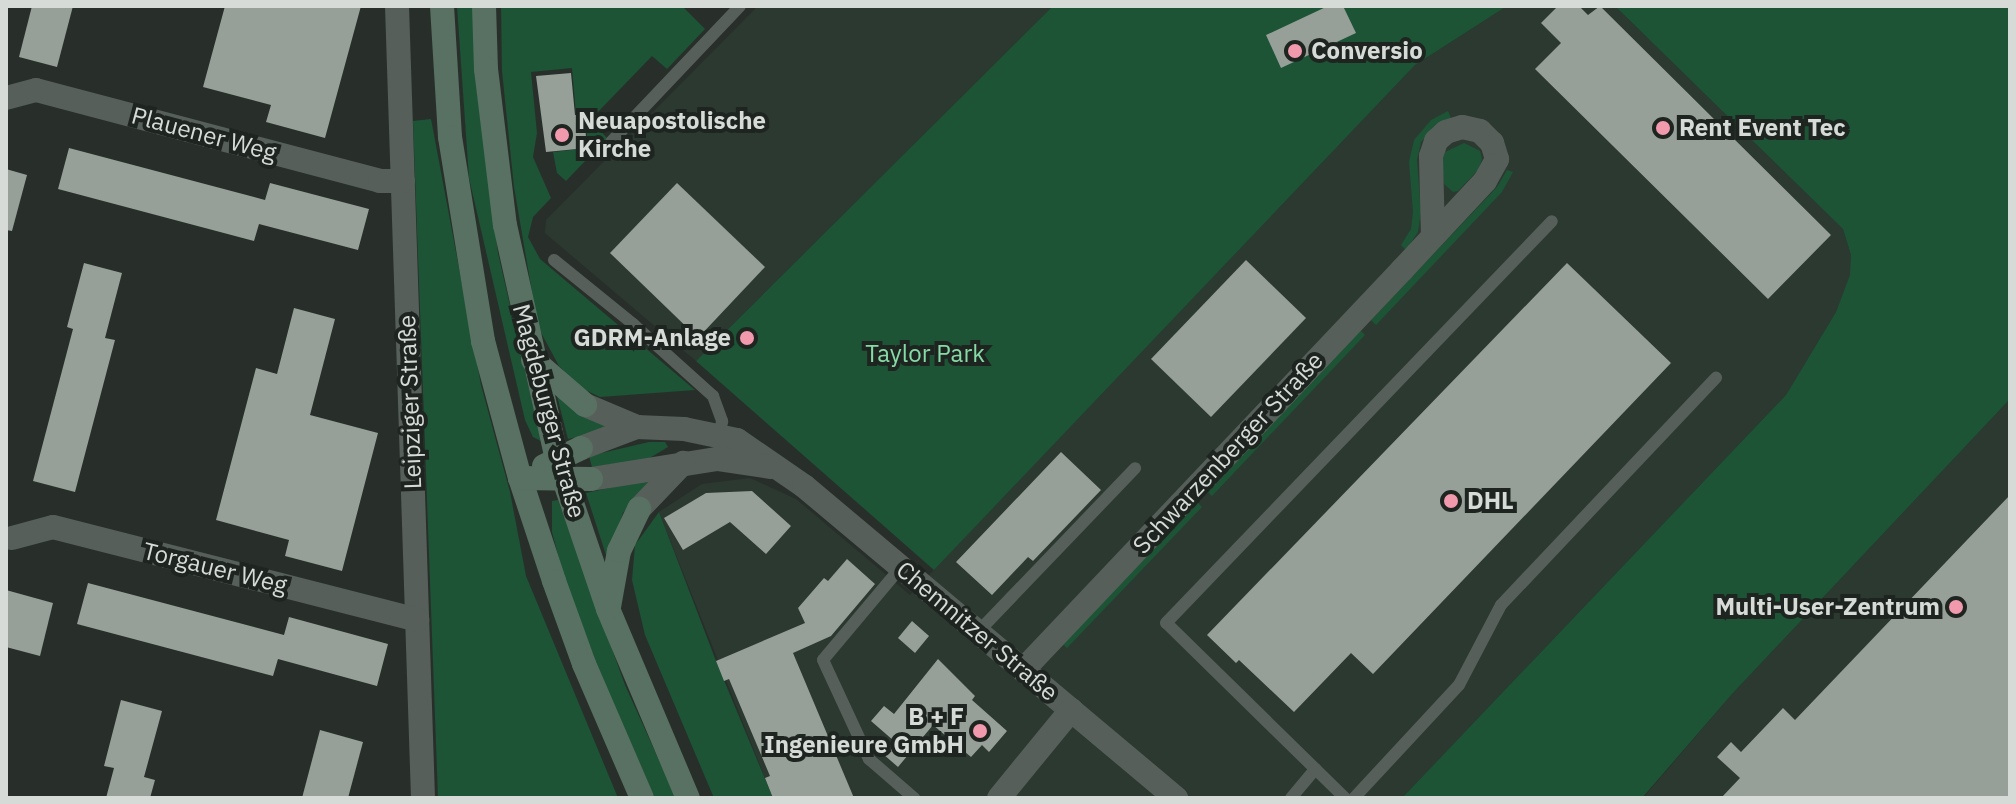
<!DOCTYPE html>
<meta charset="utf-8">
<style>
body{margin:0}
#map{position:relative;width:2016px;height:804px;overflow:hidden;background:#282f2a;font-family:"IBM Plex Sans",sans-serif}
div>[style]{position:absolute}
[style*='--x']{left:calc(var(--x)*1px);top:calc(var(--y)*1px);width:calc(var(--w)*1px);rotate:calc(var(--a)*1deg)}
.built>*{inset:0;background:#2c3931}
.green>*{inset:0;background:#1c5435}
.building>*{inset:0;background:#969f98}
.service>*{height:12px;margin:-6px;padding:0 6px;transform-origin:6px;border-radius:6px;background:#575f5a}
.minor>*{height:24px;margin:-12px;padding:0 12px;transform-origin:12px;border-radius:12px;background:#575f5a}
.secondary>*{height:24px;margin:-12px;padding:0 12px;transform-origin:12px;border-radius:12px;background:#587162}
.dots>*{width:22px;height:22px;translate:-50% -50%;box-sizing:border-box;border:4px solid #1e2520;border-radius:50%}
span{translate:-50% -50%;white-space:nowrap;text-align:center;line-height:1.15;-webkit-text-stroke:8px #1e2520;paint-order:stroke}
.poi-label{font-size:24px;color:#d6dbd8;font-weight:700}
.left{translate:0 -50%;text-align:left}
.right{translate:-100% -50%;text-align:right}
.street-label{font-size:24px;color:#d6dbd8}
.park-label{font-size:24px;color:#86daa6}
.frame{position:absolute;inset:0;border:8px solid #d6dbd8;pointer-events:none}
</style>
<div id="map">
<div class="built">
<i style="clip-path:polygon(758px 6px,1053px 6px,696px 361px,545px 233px,546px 220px)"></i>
<i style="clip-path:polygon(1507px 6px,1615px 6px,1843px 229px,1851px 255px,1851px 275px,1836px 312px,1786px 395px,1402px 798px,773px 798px,659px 512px,702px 484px,750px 478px,796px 499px,910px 595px,1415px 65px)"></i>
<i style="clip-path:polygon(2010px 399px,2010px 798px,1643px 798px,1732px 694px)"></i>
</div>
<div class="green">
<i style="clip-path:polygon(457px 6px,474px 6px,476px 83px,498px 253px,541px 441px,533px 437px,525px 420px,469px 178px)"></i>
<i style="clip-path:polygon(501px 6px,682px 6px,705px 29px,667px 69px,652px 56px,594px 116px,592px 122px,607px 138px,566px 181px,557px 173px,553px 152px,588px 148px,585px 113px,576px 114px,572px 68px,531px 72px,537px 133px,533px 157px,551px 198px,533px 217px,528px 237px,540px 259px,695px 390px,600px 397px,581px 388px,559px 366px,538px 327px,514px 187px,502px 71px)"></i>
<i style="clip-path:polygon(1053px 6px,1507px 6px,1415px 65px,934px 570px,696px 361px)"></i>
<i style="clip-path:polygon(1615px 6px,2010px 6px,2010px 399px,1732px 694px,1642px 798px,1402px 798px,1786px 395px,1836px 312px,1850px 275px,1851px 255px,1843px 229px)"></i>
<i style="clip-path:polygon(1448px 111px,1451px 118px,1435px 127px,1421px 142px,1417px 160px,1421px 212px,1418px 232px,1406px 250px,1401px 245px,1411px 229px,1413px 212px,1409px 162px,1414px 140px,1431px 120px)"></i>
<i style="clip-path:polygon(431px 119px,481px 385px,510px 492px,526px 576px,618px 798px,438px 798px,413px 121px)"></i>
<i style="clip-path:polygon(1464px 143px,1480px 151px,1482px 159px,1479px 169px,1458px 191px,1453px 192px,1444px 184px,1442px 162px,1445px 152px)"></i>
<i style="clip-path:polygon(1507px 170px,1513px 172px,1502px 192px,1376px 325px,1371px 320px,1497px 187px)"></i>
<i style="clip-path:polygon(1360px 330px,1365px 335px,1212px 496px,1207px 491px)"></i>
<i style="clip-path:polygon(556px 392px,622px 428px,568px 439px)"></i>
<i style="clip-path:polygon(649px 442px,665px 442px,668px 447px,648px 459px,592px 467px,589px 456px)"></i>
<i style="clip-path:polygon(651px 479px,623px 513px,607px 558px,586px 493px)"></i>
<i style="clip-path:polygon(558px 500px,625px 685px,676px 798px,655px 798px,601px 675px,565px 581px,552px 532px,552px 501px)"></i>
<i style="clip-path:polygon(1197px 502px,1202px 507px,1067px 648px,1063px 644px)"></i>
<i style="clip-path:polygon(659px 512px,716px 661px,773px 798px,714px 798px,645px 635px,632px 580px,635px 545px)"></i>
</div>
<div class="building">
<i style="clip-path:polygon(32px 6px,73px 6px,57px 67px,19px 57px)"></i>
<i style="clip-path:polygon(225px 6px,361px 6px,325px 138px,266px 122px,271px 105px,203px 87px)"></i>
<i style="clip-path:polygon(1328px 6px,1343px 6px,1356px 33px,1281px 68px,1266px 35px)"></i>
<i style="clip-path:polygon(1558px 6px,1579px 6px,1588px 15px,1600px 6px,1831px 235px,1768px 299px,1535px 69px,1561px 43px,1541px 23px)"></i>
<i style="clip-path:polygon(571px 73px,575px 115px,584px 114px,587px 148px,546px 152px,536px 76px)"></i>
<i style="clip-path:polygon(69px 148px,265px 200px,270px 183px,369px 209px,358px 250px,259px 224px,254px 241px,58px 189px)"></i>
<i style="clip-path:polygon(6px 169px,27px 175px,12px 231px,6px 230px)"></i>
<i style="clip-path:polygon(677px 183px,765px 267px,698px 338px,610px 253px)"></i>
<i style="clip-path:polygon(1246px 260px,1306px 318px,1211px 417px,1151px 359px)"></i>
<i style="clip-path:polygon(84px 263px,122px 273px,105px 338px,115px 340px,75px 492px,33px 481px,73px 329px,67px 327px)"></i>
<i style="clip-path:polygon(1567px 263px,1671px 363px,1373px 674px,1351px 653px,1294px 712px,1239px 660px,1236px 663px,1207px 635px)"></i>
<i style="clip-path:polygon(294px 308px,335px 319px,310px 415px,378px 433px,342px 571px,285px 556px,289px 540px,216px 520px,256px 368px,277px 374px)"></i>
<i style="clip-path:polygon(1061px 452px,1101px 490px,1033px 561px,1028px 557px,992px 595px,956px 562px)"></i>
<i style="clip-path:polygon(752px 491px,791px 526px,766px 554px,730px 522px,683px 550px,664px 518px,706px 493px)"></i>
<i style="clip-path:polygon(2010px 495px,2010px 798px,1721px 798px,1740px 778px,1717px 757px,1731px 742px,1741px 752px,1783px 708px,1795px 720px)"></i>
<i style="clip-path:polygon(847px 559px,875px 584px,831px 636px,793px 653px,854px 798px,773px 798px,765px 778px,770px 776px,729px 679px,724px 681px,716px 661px,805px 623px,798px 608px,824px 578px,828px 581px)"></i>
<i style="clip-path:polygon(88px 583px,284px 635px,289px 617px,388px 644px,377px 686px,278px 659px,273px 676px,77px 624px)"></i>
<i style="clip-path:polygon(6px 590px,53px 603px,40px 656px,6px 647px)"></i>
<i style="clip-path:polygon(912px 621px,929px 636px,915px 653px,898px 638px)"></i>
<i style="clip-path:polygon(938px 659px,975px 696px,972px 700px,1007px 731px,989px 752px,982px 745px,971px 757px,933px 725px,898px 767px,883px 754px,894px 741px,871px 721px,884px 706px,894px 714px)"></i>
<i style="clip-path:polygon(121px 700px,162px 711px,144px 777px,155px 780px,150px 798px,106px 798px,114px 768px,104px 766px)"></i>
<i style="clip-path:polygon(320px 730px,363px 742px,348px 798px,302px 798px)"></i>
</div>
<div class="service">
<i style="--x:611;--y:142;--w:187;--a:-46.5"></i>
<i style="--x:554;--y:260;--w:102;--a:39"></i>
<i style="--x:633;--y:324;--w:108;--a:42"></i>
<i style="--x:713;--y:396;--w:27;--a:70"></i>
<i style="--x:722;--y:421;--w:19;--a:99"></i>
<i style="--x:901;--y:567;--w:121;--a:130"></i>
<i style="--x:823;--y:660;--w:109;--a:65.1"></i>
<i style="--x:869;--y:759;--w:60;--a:40.9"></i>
<i style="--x:978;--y:632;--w:227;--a:-46.2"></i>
<i style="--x:1291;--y:798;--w:38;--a:-50"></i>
<i style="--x:1345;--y:798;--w:250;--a:-135.6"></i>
<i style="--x:1166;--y:623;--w:557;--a:-46.16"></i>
<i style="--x:1354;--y:798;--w:154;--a:-47.1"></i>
<i style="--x:1459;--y:685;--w:90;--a:-62.3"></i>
<i style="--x:1501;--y:605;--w:313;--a:-46.6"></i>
</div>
<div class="minor">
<i style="--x:397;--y:6;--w:792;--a:88.12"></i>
<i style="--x:6;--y:98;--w:31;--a:-15"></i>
<i style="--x:36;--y:90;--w:356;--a:14.8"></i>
<i style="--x:380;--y:181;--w:23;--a:0"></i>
<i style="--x:585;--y:405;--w:56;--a:22.9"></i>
<i style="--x:581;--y:448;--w:60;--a:-20.6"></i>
<i style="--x:637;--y:427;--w:47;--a:2.4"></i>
<i style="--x:684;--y:429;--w:54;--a:11.7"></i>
<i style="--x:737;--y:440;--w:81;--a:34.5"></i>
<i style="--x:804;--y:486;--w:486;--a:40"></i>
<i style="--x:591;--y:479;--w:128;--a:-9"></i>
<i style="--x:717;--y:459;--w:55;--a:8.4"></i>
<i style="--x:639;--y:509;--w:64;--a:-46.3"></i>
<i style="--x:12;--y:538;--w:42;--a:-15"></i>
<i style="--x:53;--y:527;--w:376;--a:14.3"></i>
<i style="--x:1023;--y:670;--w:551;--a:-46.54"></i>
<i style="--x:1402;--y:270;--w:122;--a:-47"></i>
<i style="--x:1485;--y:181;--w:25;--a:-61"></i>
<i style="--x:1497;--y:159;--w:17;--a:-107"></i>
<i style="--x:1492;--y:143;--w:17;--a:-135"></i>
<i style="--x:1480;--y:131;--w:18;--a:-167"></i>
<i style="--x:1462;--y:127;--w:17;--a:163"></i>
<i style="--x:1446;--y:132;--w:13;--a:138"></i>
<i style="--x:1436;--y:141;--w:16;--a:108"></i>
<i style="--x:1431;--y:156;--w:80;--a:88.6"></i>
<i style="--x:999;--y:798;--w:114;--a:-50.7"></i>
</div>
<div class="secondary">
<i style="--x:442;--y:6;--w:131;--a:86.5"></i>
<i style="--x:450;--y:137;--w:207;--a:80.8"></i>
<i style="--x:483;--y:341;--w:142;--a:74.9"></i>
<i style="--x:520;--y:478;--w:108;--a:71.7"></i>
<i style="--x:554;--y:581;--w:88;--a:70.1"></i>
<i style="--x:584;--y:664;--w:146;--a:66.6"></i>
<i style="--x:484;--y:6;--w:63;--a:88.2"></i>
<i style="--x:486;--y:69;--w:157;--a:83.1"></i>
<i style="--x:505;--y:225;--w:240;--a:77.5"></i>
<i style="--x:557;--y:459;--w:158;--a:71.2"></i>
<i style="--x:608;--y:609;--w:205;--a:67.1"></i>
<i style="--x:533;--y:360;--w:69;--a:40.9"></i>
<i style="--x:544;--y:466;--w:41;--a:-25.9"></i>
<i style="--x:520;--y:478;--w:71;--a:0.8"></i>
<i style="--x:609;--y:607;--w:57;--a:-79.9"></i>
<i style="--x:619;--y:551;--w:47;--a:-64.5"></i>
</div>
<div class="dots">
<i style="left:1295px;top:51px;background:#f29aad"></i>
<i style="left:1663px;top:128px;background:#f29aad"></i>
<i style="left:562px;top:135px;background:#f29aad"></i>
<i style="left:747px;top:338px;background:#f29aad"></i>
<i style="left:1451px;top:501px;background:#f29aad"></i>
<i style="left:1956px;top:607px;background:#f29aad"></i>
<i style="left:980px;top:731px;background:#f29aad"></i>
</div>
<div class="poi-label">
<span class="left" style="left:1311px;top:51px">Conversio</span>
<span class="left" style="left:578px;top:135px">Neuapostolische<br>Kirche</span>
<span class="left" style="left:1679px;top:128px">Rent Event Tec</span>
<span class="right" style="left:731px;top:338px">GDRM-Anlage</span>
<span class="left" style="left:1467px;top:501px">DHL</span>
<span class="right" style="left:1940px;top:607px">Multi-User-Zentrum</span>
<span class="right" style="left:964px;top:731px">B + F<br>Ingenieure GmbH</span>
</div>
<div class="street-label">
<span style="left:204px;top:134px;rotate:15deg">Plauener Weg</span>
<span style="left:410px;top:402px;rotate:-92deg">Leipziger Straße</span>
<span style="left:549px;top:411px;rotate:75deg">Magdeburger Straße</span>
<span style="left:1228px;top:453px;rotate:-47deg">Schwarzenberger Straße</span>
<span style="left:215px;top:568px;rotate:14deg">Torgauer Weg</span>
<span style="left:977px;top:631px;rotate:40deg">Chemnitzer Straße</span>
</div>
<div class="park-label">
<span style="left:925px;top:354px">Taylor Park</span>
</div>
<div class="frame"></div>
</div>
